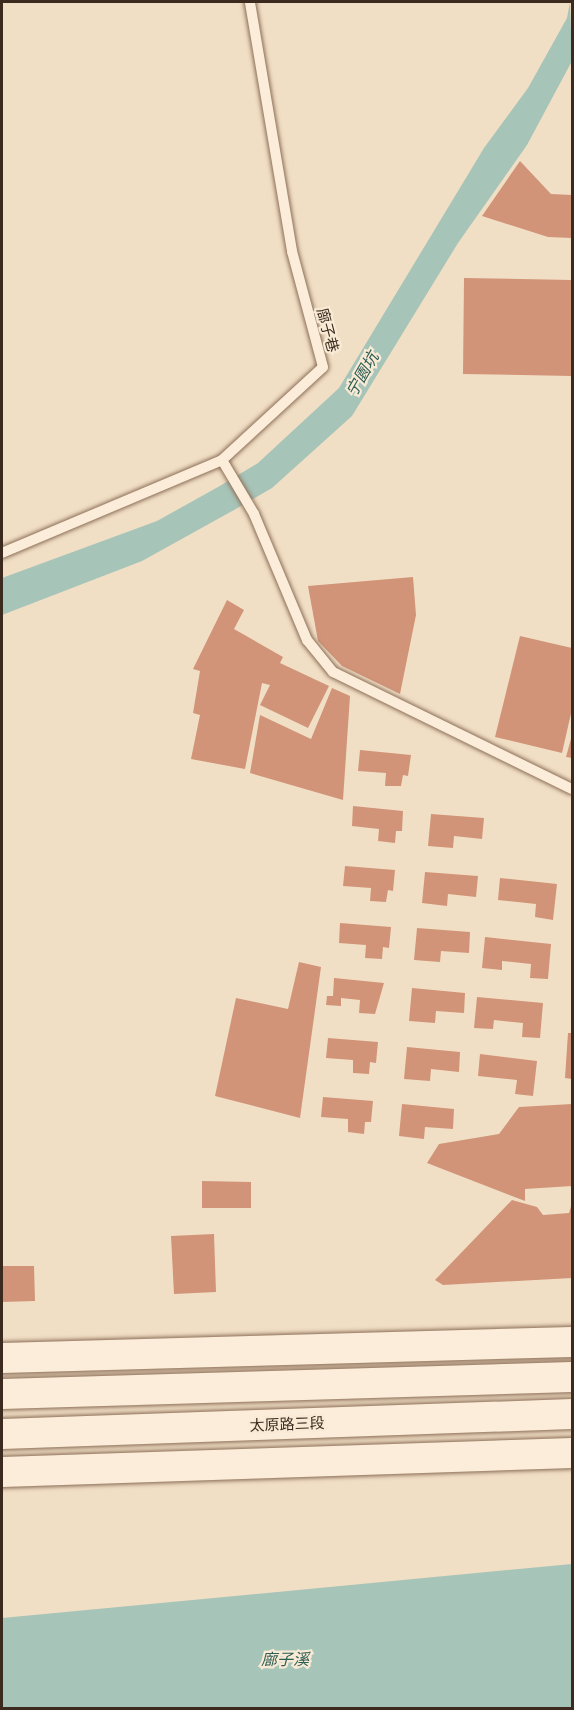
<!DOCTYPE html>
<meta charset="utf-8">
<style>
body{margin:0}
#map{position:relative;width:574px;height:1710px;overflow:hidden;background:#f1dfc5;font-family:Merriweather,"Noto Sans TC",serif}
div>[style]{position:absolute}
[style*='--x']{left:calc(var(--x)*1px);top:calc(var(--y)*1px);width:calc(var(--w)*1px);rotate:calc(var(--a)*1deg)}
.water>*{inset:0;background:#a7c4b8}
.building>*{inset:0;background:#d19478}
.roads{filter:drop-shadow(0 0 2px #8d6f59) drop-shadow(0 0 2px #8d6f59)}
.lane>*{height:10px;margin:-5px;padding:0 5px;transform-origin:5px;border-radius:5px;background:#fbedd9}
.secondary>*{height:30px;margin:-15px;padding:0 15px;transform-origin:15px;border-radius:15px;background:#fbedd9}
span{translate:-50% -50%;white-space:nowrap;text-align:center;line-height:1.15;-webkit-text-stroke:4.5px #f8ead5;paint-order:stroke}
.street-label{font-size:15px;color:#3c2a1e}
.water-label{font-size:16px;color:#2d5d54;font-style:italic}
.frame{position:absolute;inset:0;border:3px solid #3c2a1e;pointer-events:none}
</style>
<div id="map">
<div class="water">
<i style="clip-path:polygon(570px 2px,572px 61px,527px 145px,458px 243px,352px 416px,272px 488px,234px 510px,142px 561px,2px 615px,2px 578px,157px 521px,218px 487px,258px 463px,339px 388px,484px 148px,528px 88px,567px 18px)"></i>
<i style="clip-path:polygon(572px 1564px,572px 1708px,2px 1708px,2px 1618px)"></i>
</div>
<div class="building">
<i style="clip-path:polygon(520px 161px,551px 194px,572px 195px,572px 238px,548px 237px,482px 216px)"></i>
<i style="clip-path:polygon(464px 278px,572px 280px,572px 376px,463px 374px)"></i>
<i style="clip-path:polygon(413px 577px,416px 615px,400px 694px,342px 666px,318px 641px,308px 586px)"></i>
<i style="clip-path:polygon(227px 600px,244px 610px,234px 629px,283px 657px,280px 663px,329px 686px,308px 728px,260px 705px,270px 685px,262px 683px,245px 769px,191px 759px,200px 715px,193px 713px,200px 671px,193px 669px)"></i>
<i style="clip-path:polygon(520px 636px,572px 648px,572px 709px,562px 753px,495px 737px)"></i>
<i style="clip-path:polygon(332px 688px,350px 696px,343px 800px,250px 773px,260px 715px,311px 739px)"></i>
<i style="clip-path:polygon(572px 735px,572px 758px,566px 757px)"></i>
<i style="clip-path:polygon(360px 750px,411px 755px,408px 776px,403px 775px,401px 786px,385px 786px,386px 773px,358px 771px)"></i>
<i style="clip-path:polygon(353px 806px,403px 811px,402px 831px,396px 831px,395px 843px,378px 841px,379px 829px,352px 826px)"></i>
<i style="clip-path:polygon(431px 814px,484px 818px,482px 839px,454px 836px,453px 848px,428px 846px)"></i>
<i style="clip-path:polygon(345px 866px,395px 870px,393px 891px,388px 890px,386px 902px,370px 901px,371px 888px,343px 886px)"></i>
<i style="clip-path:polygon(425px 872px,478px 876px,476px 897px,448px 894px,447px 906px,422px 903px)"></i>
<i style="clip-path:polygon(500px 878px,557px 884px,553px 920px,535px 917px,536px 904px,498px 900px)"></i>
<i style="clip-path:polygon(340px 923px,391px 927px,389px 948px,383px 947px,382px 959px,365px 958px,366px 945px,339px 943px)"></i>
<i style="clip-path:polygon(417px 928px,470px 932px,469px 953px,441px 951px,440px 962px,414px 960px)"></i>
<i style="clip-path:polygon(485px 937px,551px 944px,548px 979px,530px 978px,531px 964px,502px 961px,502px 970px,482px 968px)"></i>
<i style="clip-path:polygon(299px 962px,321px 967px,300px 1118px,215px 1096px,236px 998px,288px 1009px)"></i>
<i style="clip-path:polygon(334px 978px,384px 983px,375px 1014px,359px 1013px,360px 1000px,341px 998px,341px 1006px,326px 1005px,327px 996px,333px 996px)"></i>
<i style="clip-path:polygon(412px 988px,465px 993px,464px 1013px,436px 1011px,435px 1023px,409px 1021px)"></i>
<i style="clip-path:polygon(477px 997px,543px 1003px,540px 1038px,522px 1037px,523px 1023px,494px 1020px,493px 1029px,474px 1028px)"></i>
<i style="clip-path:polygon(568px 1033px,572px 1033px,572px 1079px,565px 1078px)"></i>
<i style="clip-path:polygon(328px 1038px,378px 1042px,376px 1063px,370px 1062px,369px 1074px,353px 1073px,353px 1060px,326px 1058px)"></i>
<i style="clip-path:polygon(407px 1047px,460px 1052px,459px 1072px,431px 1069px,430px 1081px,404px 1079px)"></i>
<i style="clip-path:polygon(480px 1054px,537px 1061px,533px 1096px,515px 1094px,517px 1080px,478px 1076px)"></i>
<i style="clip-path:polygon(323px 1097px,373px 1101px,371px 1122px,365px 1122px,364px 1134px,348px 1132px,348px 1119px,321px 1117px)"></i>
<i style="clip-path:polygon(402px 1104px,454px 1109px,453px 1129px,425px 1127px,424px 1139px,399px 1136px)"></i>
<i style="clip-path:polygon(572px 1104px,572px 1186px,525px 1189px,525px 1201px,427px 1163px,439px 1144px,499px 1134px,519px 1107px)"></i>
<i style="clip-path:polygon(202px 1181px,251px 1182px,251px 1208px,202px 1208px)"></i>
<i style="clip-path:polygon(512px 1200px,537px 1207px,543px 1215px,569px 1213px,572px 1203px,572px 1278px,443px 1285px,435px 1280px)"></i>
<i style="clip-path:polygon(214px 1234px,216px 1292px,174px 1294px,171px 1236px)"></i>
<i style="clip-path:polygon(2px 1266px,34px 1266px,35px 1301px,2px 1302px)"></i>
</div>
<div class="roads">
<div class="lane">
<i style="--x:222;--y:460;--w:63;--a:59.3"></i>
<i style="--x:254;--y:514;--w:137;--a:67.2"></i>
<i style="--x:307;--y:640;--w:41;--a:50.9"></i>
<i style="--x:333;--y:672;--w:266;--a:26.1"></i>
<i style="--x:2;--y:553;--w:239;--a:-22.9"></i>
<i style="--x:222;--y:460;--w:137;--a:-42.6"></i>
<i style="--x:323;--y:367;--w:120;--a:-105"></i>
<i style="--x:292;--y:251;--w:253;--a:-99.6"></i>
</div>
<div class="secondary">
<i style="--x:2;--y:1358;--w:570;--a:-1.61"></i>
<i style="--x:2;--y:1394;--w:570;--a:-1.71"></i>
<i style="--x:2;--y:1434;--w:570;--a:-2.01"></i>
<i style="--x:2;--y:1472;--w:570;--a:-1.91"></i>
</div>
</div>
<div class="street-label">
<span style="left:328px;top:330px;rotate:75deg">廍子巷</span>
<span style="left:287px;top:1424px;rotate:-2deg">太原路三段</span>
</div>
<div class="water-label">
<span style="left:362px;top:374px;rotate:-60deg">宁園坑</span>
<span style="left:285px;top:1659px">廍子溪</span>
</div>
<div class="frame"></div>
</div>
